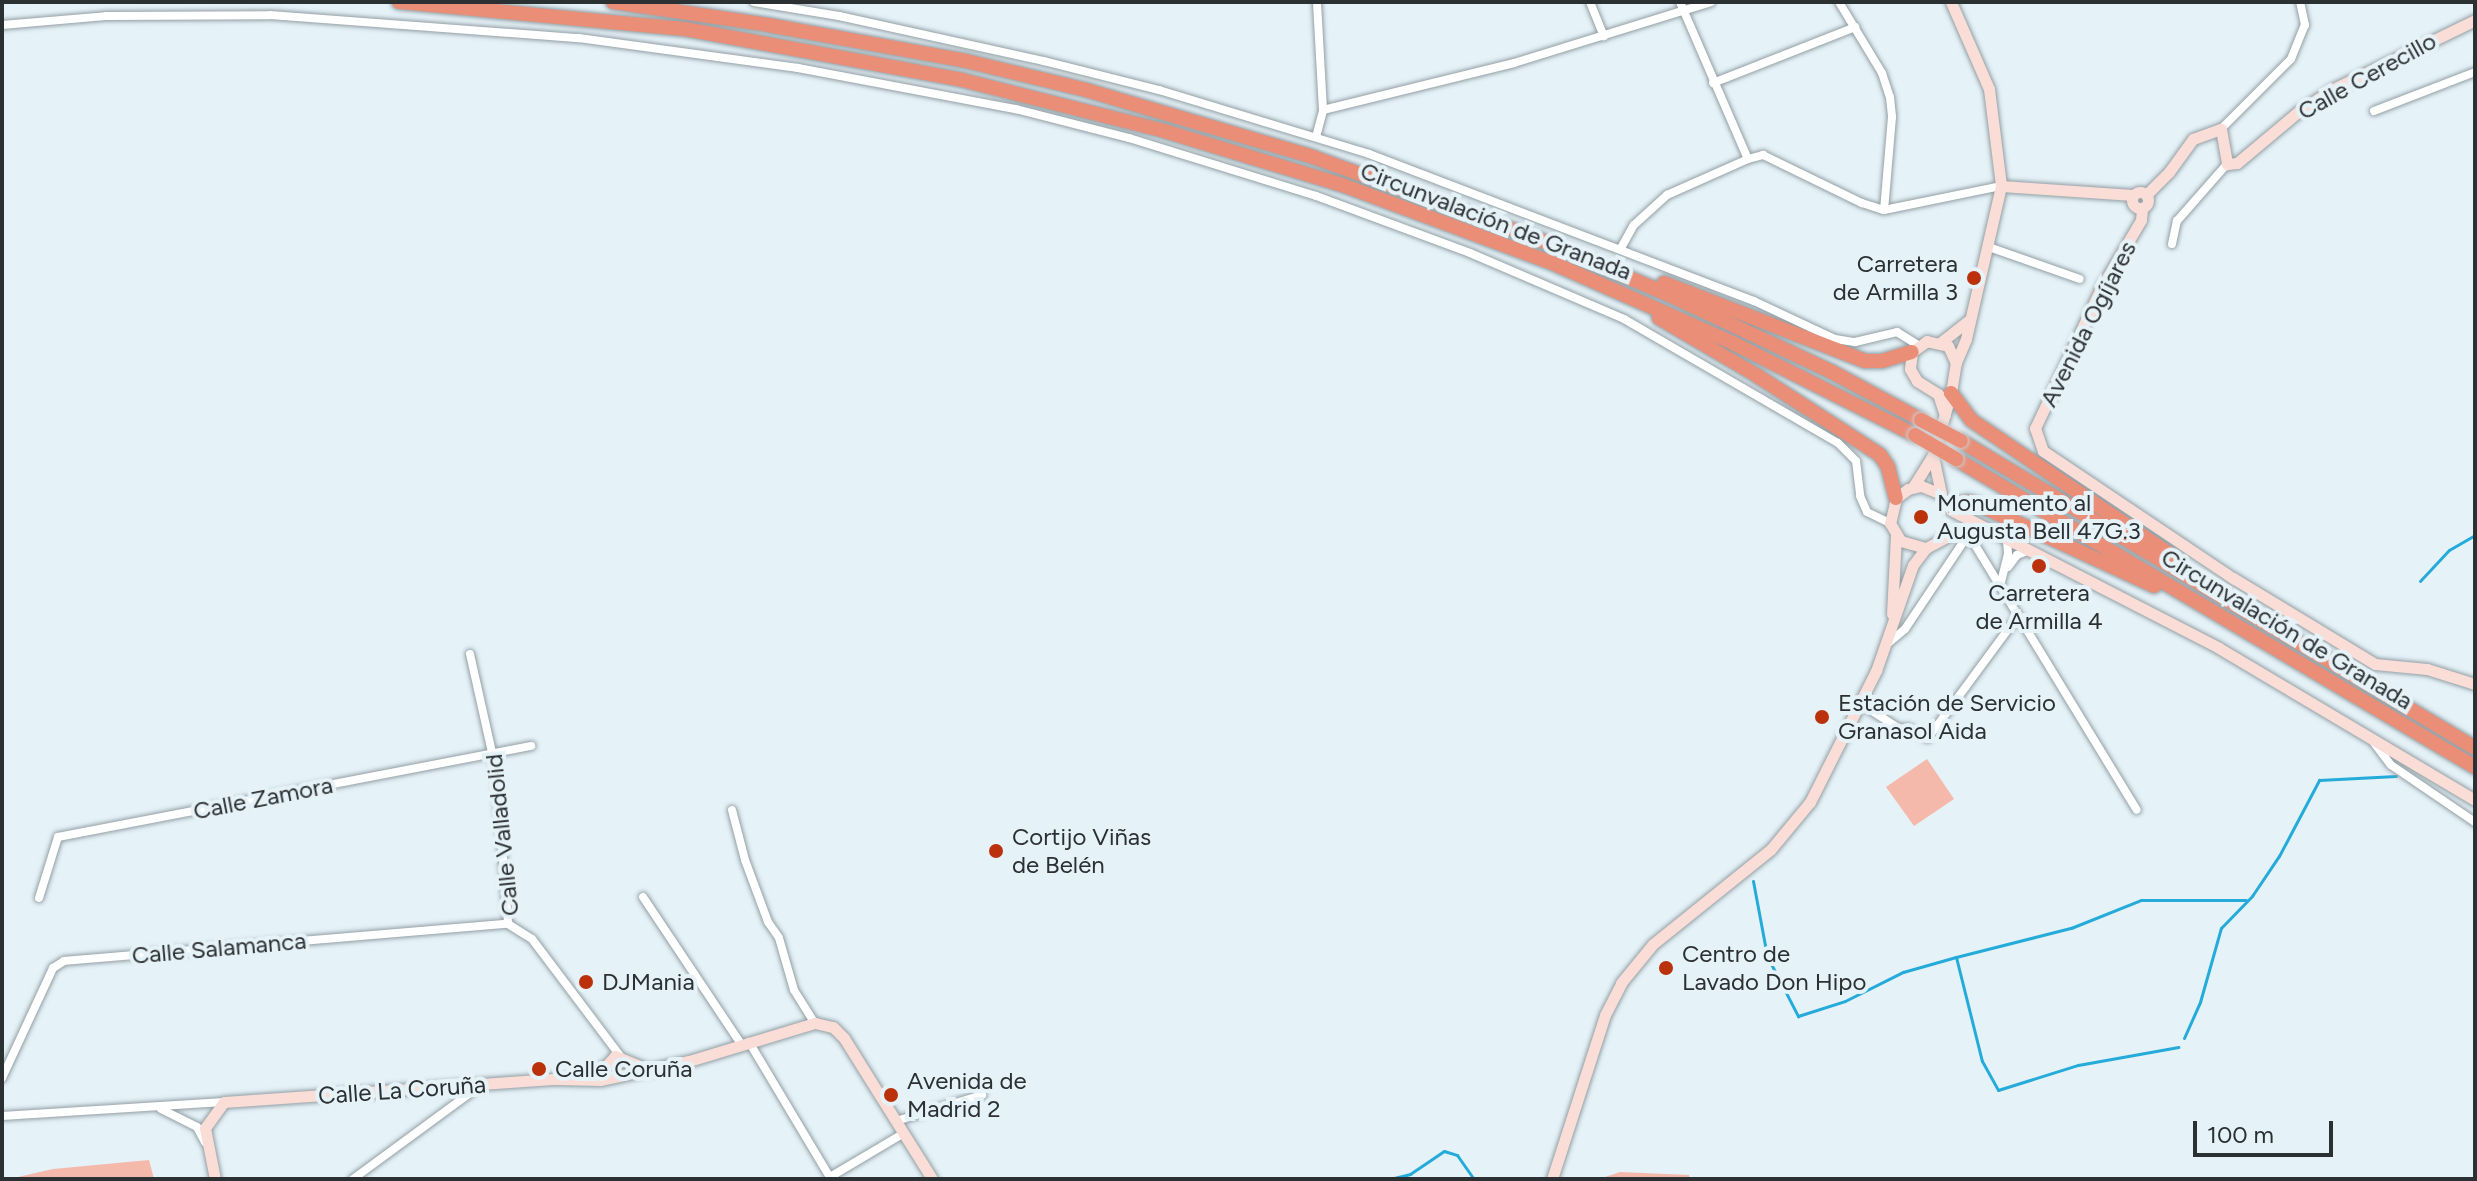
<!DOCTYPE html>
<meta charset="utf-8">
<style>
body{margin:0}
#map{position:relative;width:2477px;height:1181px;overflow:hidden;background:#e5f2f8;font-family:Figtree,sans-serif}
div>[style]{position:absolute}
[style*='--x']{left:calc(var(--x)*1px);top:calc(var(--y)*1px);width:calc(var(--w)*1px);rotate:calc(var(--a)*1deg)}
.green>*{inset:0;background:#f4b9aa}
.stream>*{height:3px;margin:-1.5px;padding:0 1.5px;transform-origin:1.5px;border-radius:1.5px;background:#24abd9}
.roads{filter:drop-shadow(0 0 2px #939fa4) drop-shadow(0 0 2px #939fa4)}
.street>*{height:8px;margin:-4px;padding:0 4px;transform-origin:4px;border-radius:4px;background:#fff}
.secondary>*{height:11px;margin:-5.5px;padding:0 5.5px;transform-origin:5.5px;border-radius:5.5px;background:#f9ddd6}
.secondary>.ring{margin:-5.5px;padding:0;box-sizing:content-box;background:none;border:11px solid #f9ddd6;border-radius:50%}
.highway>*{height:14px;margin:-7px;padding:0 7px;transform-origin:7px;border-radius:7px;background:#ea8e78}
.bridges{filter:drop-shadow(0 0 2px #cccdce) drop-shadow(0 0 2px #cccdce)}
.highway-bridge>*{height:14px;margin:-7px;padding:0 7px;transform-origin:7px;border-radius:7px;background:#ea8e78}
.dots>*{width:22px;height:22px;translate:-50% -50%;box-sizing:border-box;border:4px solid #e5f2f8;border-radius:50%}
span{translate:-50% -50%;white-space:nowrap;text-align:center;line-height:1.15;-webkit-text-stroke:8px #e5f2f8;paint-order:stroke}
.street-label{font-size:24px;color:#2b3032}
.poi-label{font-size:24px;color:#2b3032}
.right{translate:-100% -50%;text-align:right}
.left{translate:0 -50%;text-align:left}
.frame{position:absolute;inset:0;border:4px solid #2b3032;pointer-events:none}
.scale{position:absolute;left:2193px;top:1121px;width:140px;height:36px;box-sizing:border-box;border:4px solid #2b3032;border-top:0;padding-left:10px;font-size:24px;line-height:28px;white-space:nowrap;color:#2b3032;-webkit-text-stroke:6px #e5f2f8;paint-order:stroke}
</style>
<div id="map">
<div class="green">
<i style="clip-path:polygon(1927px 759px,1954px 799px,1914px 826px,1886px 787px)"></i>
<i style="clip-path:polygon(149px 1160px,154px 1179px,9px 1179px,53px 1169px)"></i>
<i style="clip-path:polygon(1620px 1172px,1689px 1175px,1690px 1179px,1599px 1179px)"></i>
</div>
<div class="stream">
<i style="--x:2420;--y:581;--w:42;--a:-46.9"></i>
<i style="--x:2449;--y:550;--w:30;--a:-30"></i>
<i style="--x:1753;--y:881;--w:76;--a:79.4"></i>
<i style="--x:1767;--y:956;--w:68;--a:62.7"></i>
<i style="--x:1798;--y:1016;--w:49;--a:-17.7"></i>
<i style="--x:1845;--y:1001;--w:65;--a:-26.6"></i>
<i style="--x:1903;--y:972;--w:55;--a:-15.8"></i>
<i style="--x:1956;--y:957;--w:107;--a:76"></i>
<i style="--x:1982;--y:1061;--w:33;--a:61"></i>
<i style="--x:1998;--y:1090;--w:84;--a:-17.4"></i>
<i style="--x:2078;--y:1065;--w:102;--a:-10.2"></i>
<i style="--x:1956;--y:957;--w:119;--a:-14.2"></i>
<i style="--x:2071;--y:928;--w:75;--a:-21.8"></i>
<i style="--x:2141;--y:900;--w:105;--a:0"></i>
<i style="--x:2184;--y:1038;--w:39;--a:-66"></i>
<i style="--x:2200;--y:1002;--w:77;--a:-74.2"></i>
<i style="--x:2221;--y:928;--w:45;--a:-45.9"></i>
<i style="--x:2252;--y:896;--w:48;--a:-56"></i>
<i style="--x:2279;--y:856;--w:86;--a:-62.2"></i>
<i style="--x:2319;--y:780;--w:77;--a:-3"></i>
<i style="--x:1390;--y:1179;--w:21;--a:-14"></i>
<i style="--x:1410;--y:1174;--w:41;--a:-34.1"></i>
<i style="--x:1444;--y:1151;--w:14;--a:17"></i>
<i style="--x:1457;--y:1155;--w:29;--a:55"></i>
<i style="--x:1592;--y:1179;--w:38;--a:0"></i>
</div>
<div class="roads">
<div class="street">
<i style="--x:754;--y:2;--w:86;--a:9.4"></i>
<i style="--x:839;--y:16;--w:210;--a:12.4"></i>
<i style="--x:1044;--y:61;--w:119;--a:14.2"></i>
<i style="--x:1159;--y:90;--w:220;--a:16.9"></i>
<i style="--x:1369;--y:154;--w:412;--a:20.9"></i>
<i style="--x:1754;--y:301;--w:89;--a:25.1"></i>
<i style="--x:1835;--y:339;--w:20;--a:9"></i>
<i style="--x:1855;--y:342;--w:43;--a:-13.4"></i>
<i style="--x:1897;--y:332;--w:25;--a:32"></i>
<i style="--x:1590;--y:2;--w:37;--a:68"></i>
<i style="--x:1680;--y:2;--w:171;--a:66.6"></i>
<i style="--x:1839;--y:2;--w:83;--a:58.8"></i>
<i style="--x:1882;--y:73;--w:25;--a:72"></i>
<i style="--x:1890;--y:97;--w:20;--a:84"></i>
<i style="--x:1892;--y:117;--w:93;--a:94.9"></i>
<i style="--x:2;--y:25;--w:104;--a:-4.9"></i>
<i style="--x:106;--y:16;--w:164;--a:-0.3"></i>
<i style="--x:270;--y:15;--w:310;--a:4.3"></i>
<i style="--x:579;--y:38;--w:221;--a:7.8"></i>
<i style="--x:798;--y:68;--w:222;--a:10.7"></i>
<i style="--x:1016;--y:109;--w:117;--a:14.4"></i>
<i style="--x:1129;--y:138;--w:196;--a:17.2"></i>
<i style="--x:1316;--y:196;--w:164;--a:20.3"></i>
<i style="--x:1470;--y:253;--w:168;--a:23.2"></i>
<i style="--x:1624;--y:319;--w:247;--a:30.1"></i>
<i style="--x:1838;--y:443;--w:25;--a:45"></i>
<i style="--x:1856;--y:461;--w:35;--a:83"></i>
<i style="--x:1860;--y:496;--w:17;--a:66"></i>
<i style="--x:1867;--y:512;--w:25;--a:26"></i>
<i style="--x:1713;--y:83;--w:153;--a:-21.5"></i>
<i style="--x:1323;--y:110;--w:197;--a:-13.8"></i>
<i style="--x:1514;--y:63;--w:206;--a:-17.2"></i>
<i style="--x:2374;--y:111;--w:108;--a:-21.1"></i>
<i style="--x:2221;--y:129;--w:99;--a:-45"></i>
<i style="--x:2291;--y:59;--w:37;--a:-68"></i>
<i style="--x:2305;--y:25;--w:24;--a:-102"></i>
<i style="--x:1316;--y:137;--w:28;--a:-75"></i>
<i style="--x:1323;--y:110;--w:108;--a:-93.2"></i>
<i style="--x:2172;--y:244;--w:24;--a:-78"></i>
<i style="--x:2177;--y:221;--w:76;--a:-48.7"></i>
<i style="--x:1989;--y:247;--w:96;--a:19.4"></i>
<i style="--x:1621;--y:248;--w:26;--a:-61"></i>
<i style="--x:1634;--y:225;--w:45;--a:-42.3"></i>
<i style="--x:1667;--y:195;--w:89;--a:-24"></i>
<i style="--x:1748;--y:159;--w:16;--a:-15"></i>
<i style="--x:1763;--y:155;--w:110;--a:25.9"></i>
<i style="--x:1862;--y:203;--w:23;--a:18"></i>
<i style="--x:1884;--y:210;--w:119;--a:-11.6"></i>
<i style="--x:2008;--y:567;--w:15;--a:-53"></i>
<i style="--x:2017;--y:555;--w:14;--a:-21"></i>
<i style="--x:2000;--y:586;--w:33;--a:-76"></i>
<i style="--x:2008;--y:554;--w:16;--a:-94"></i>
<i style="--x:1886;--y:645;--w:25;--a:-40"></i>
<i style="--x:1905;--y:629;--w:106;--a:-56.2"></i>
<i style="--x:1964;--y:541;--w:8;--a:-7"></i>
<i style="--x:1972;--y:540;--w:316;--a:58.6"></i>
<i style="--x:470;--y:654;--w:119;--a:77.4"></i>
<i style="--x:496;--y:770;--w:154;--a:85.5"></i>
<i style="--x:508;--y:924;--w:28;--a:32"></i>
<i style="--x:532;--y:939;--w:148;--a:53"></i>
<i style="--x:1861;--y:704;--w:46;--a:32.7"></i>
<i style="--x:1900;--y:729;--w:8;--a:-7"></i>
<i style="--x:1908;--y:728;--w:22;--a:27"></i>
<i style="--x:1928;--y:738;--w:152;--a:-53.6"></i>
<i style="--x:2372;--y:740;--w:31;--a:53"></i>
<i style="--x:2391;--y:765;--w:102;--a:34.2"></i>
<i style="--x:732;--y:810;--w:52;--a:75.4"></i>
<i style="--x:745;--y:860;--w:66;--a:69.6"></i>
<i style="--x:768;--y:922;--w:19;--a:55"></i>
<i style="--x:779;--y:938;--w:54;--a:73.9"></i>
<i style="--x:794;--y:990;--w:39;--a:58"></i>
<i style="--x:643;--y:897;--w:177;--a:56.3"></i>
<i style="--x:39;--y:898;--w:64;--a:-72.7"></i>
<i style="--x:58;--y:837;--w:482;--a:-10.9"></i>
<i style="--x:749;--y:1042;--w:160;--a:59.1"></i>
<i style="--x:2;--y:1078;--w:121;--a:-65.1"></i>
<i style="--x:53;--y:968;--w:13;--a:-32"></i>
<i style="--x:64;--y:961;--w:446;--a:-4.8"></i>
<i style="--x:161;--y:1109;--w:40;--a:26.6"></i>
<i style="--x:197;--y:1127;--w:17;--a:62"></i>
<i style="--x:2;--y:1116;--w:222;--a:-3.6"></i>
<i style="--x:896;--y:1121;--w:90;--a:-16.8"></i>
<i style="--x:830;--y:1177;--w:86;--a:-30.7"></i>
<i style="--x:353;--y:1179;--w:159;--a:-36.3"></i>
</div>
<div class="secondary">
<i style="--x:1951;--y:2;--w:95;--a:66.4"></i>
<i style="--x:1989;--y:89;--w:98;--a:82.9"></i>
<i style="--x:2001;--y:186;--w:157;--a:102.9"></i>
<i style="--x:1966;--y:339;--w:26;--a:113"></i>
<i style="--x:2001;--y:186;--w:132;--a:3.9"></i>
<i class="ring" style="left:2132px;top:192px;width:5px;height:5px"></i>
<i style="--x:2146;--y:195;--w:33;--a:-45"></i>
<i style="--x:2169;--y:172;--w:41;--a:-54"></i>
<i style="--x:2193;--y:139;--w:30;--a:-20"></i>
<i style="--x:2221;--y:129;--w:36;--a:80"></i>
<i style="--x:2227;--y:164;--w:10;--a:-6"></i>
<i style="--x:2237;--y:163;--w:81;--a:-40"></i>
<i style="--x:2299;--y:111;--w:38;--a:-33"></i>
<i style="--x:2331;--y:90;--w:160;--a:-25.9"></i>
<i style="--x:2142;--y:209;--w:11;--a:95"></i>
<i style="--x:2141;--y:220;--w:79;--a:120.5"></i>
<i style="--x:2101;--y:288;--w:155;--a:115.2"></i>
<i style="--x:2035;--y:428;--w:24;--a:71"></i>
<i style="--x:2043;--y:451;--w:229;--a:33.8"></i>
<i style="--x:2233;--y:578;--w:166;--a:31.2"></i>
<i style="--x:2375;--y:664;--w:52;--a:5.5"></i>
<i style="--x:2427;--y:669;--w:50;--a:17.4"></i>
<i style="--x:1941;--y:342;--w:34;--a:-38"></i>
<i style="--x:1933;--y:456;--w:39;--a:78"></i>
<i style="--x:1913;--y:487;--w:38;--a:-58"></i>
<i style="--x:1933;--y:455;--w:65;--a:-73.8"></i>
<i style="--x:1951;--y:393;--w:30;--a:-81"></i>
<i style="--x:1956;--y:363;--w:19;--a:-115"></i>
<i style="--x:1948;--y:346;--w:22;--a:-167"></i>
<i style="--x:1927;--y:341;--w:19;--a:144"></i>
<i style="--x:1912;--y:352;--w:17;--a:97"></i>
<i style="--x:1910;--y:369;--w:14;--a:60"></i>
<i style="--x:1917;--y:381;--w:25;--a:32"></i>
<i style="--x:1938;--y:394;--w:22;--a:72"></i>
<i style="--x:1941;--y:494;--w:22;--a:-158"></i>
<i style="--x:1921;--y:486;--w:13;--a:167"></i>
<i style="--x:1908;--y:489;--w:15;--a:143"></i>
<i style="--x:1896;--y:498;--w:26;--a:103"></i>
<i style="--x:1890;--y:523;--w:21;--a:59"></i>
<i style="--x:1901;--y:541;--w:26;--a:16"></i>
<i style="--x:1926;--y:548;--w:32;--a:-28"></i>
<i style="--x:1954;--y:533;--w:30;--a:-8"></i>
<i style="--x:1951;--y:510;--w:301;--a:27.2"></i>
<i style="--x:2219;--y:648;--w:298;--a:30.7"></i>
<i style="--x:1892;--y:614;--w:79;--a:-87.1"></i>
<i style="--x:582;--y:1077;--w:26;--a:-25"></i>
<i style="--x:606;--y:1066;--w:13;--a:-48"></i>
<i style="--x:615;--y:1056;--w:38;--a:22"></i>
<i style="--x:215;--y:1179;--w:52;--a:-101.1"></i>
<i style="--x:205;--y:1128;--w:32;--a:-54"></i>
<i style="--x:224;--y:1102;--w:333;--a:-4"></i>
<i style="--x:556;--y:1079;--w:44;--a:1.3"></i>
<i style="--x:600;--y:1080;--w:91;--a:-12.1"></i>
<i style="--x:689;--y:1061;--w:132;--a:-16.8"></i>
<i style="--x:815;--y:1023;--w:18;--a:13"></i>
<i style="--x:833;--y:1027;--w:16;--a:45"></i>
<i style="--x:844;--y:1038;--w:166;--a:58"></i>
<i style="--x:1552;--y:1179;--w:172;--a:-72.1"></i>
<i style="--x:1605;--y:1015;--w:36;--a:-63"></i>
<i style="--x:1621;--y:983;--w:50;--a:-50.6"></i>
<i style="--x:1653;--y:944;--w:151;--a:-38.8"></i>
<i style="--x:1771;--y:849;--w:61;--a:-50.3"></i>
<i style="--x:1810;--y:802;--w:147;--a:-63.3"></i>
<i style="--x:1876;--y:671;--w:112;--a:-70.8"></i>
<i style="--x:1913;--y:565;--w:21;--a:-53"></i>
</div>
<div class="highway">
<i style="--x:399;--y:2;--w:287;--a:5.4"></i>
<i style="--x:685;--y:29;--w:282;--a:10.4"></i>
<i style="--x:962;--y:80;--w:205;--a:14.1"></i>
<i style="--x:1161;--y:130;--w:192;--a:16.9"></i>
<i style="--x:1345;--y:186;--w:226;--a:20.4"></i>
<i style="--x:1557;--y:265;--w:193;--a:23.9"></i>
<i style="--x:1733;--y:343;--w:204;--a:26.8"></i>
<i style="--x:613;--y:2;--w:157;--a:8.4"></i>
<i style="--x:768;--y:25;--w:201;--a:10.3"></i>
<i style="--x:966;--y:61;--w:123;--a:13.6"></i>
<i style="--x:1086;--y:90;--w:237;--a:16.4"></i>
<i style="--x:1313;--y:157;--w:239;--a:20"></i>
<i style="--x:1538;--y:239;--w:142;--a:23.1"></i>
<i style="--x:1669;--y:295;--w:180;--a:25.3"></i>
<i style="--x:1832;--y:372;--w:101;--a:28.3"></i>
<i style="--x:1664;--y:283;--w:216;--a:21.2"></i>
<i style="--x:1865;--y:361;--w:17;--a:0"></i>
<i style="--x:1882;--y:361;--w:31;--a:-17"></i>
<i style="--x:1659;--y:318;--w:113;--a:30.4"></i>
<i style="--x:1756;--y:375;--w:148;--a:32.8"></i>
<i style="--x:1880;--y:455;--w:14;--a:56"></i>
<i style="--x:1888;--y:467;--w:32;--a:76"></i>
<i style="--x:1951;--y:393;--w:34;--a:53"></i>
<i style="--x:1971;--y:420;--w:240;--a:34"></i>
<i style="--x:1961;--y:441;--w:599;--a:30.85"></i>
<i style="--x:1956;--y:459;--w:604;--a:30.69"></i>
<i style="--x:1950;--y:506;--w:18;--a:-13"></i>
<i style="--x:1968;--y:502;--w:11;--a:15"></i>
<i style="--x:1979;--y:505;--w:193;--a:24.8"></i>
</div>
</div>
<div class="bridges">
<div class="highway-bridge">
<i style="--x:1921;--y:420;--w:45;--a:27.7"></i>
<i style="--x:1915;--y:435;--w:48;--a:30.3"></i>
</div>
</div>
<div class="dots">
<i style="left:1974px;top:278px;background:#bb310c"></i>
<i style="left:1921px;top:517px;background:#bb310c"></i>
<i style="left:2039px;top:566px;background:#bb310c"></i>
<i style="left:1822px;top:717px;background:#bb310c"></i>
<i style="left:996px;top:851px;background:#bb310c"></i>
<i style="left:1666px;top:968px;background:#bb310c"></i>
<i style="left:586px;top:982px;background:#bb310c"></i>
<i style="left:539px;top:1069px;background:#bb310c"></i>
<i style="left:891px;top:1095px;background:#bb310c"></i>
</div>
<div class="street-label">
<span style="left:2367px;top:76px;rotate:-29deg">Calle Cerecillo</span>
<span style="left:1496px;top:221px;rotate:21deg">Circunvalación de Granada</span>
<span style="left:2088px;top:324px;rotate:-63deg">Avenida Ogíjares</span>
<span style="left:2287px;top:629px;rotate:31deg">Circunvalación de Granada</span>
<span style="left:263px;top:798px;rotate:-11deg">Calle Zamora</span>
<span style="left:502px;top:835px;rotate:-96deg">Calle Valladolid</span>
<span style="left:219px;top:948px;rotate:-5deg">Calle Salamanca</span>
<span style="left:402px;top:1090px;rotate:-4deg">Calle La Coruña</span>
</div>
<div class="poi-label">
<span class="right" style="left:1958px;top:278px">Carretera<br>de Armilla 3</span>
<span class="left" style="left:1937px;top:517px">Monumento al<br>Augusta Bell 47G.3</span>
<span style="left:2039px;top:607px">Carretera<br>de Armilla 4</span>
<span class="left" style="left:1838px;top:717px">Estación de Servicio<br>Granasol Aida</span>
<span class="left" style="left:1012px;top:851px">Cortijo Viñas<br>de Belén</span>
<span class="left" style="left:1682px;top:968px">Centro de<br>Lavado Don Hipo</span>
<span class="left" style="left:602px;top:982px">DJMania</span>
<span class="left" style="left:555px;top:1069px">Calle Coruña</span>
<span class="left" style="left:907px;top:1095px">Avenida de<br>Madrid 2</span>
</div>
<div class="frame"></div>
<div class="scale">100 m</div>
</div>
